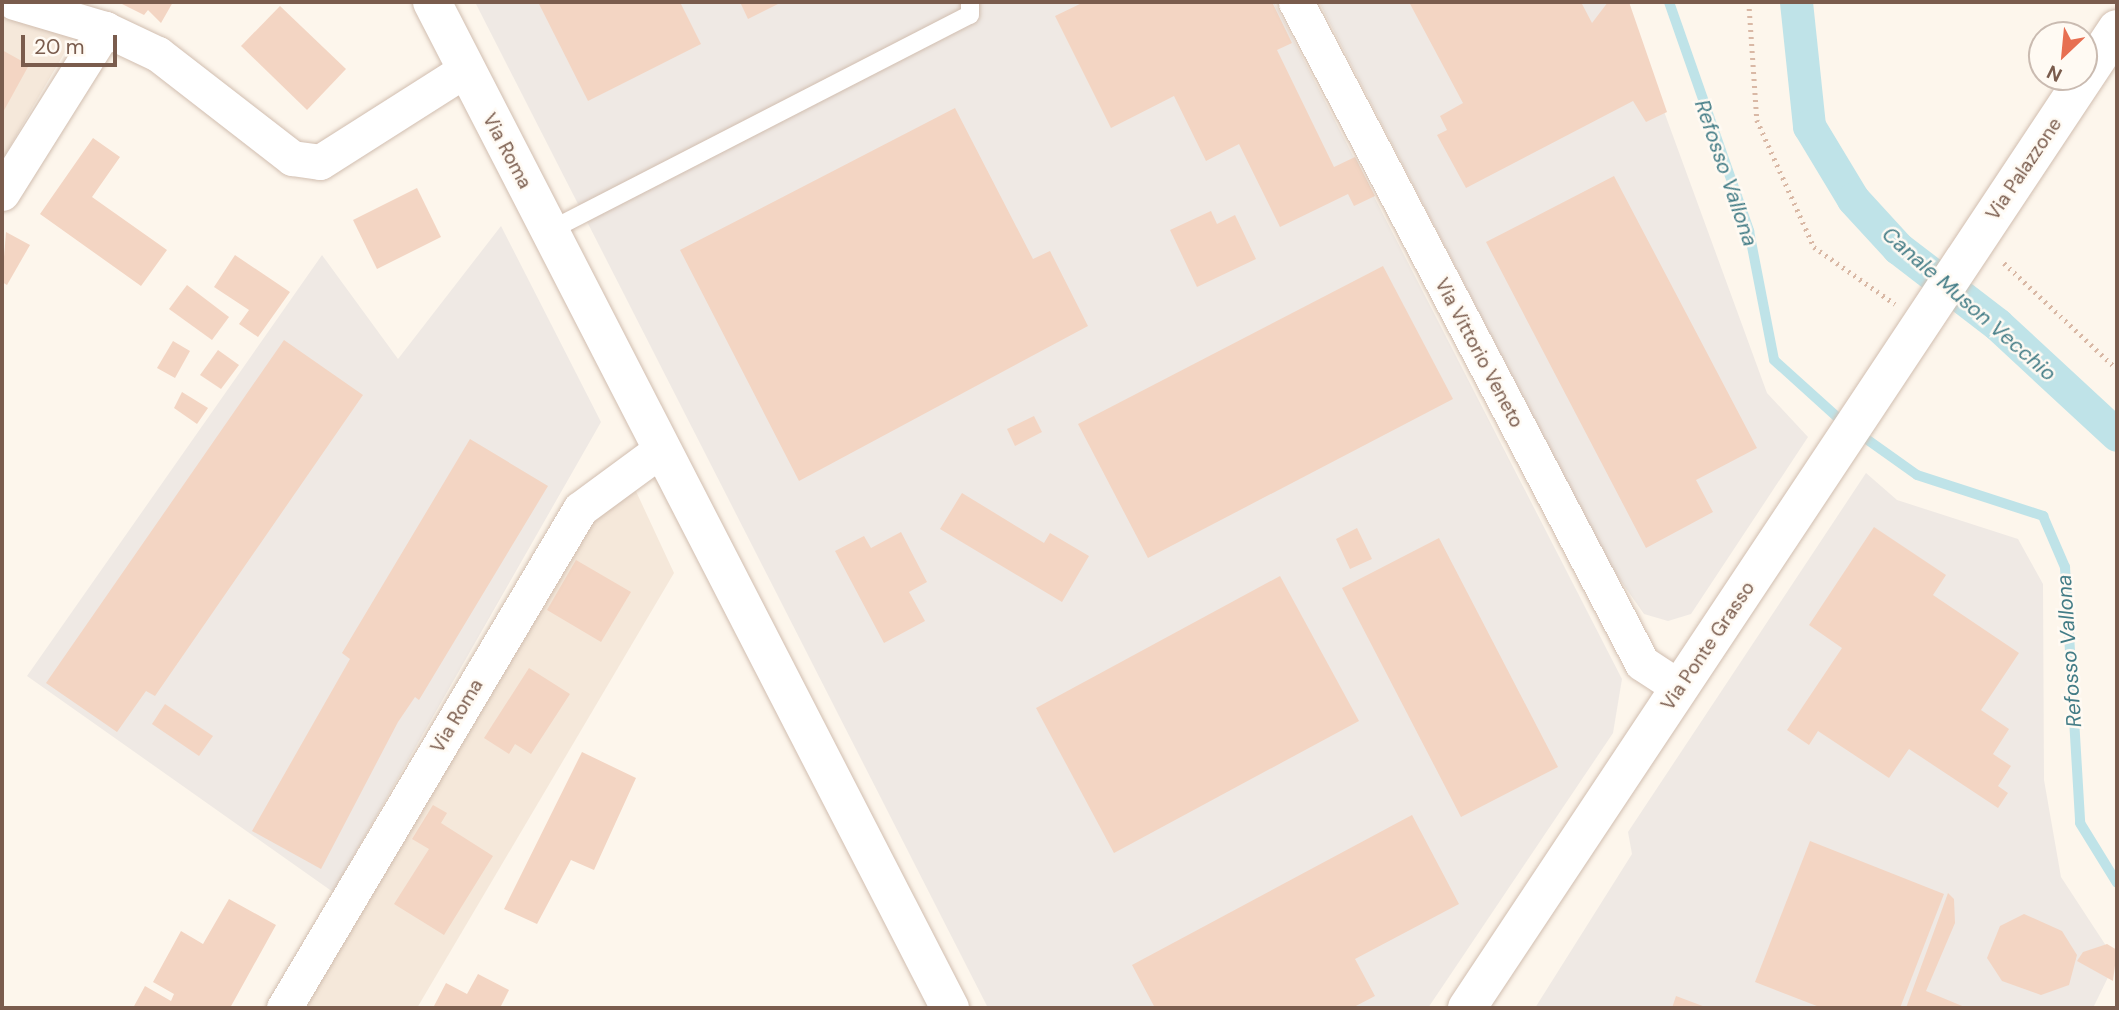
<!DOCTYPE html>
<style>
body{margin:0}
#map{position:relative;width:2119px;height:1010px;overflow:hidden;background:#fdf6ec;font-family:"DM Sans",sans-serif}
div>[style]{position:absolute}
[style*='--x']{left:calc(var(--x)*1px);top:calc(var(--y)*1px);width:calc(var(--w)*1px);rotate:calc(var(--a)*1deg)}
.residential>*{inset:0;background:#f5e8da}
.industrial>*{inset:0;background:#efe9e4}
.stream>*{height:10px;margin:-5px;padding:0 5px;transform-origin:5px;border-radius:5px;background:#bfe3e8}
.canal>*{height:33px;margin:-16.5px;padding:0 16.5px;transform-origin:16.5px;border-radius:16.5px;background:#bfe3e8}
.building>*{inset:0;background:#f3d5c3}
.path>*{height:4.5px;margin-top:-2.25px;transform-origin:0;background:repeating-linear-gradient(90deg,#d9b8a5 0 2px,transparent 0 7px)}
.roads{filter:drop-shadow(0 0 2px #d1beb0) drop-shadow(0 0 2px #d1beb0)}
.lane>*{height:18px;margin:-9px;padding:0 9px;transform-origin:9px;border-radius:9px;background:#fff}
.street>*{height:35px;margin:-17.5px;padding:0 17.5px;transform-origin:17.5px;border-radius:17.5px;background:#fff}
.secondary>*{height:38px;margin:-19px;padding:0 19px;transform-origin:19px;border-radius:19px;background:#fff}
span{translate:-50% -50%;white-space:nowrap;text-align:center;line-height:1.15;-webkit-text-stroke:5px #fffaf3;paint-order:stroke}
.street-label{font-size:19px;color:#7a5c4d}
.water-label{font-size:21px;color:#437c86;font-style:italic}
.frame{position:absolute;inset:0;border:4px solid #7a5c4d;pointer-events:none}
.north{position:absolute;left:2028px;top:21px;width:70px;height:70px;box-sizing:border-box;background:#fffaf3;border:2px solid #cabbb1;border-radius:50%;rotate:206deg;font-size:19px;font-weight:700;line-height:28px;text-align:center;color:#7a5c4d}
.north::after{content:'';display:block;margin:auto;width:24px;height:32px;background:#e76f51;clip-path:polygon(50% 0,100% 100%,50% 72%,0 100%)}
.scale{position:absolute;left:21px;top:35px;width:96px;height:32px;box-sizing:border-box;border:4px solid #7a5c4d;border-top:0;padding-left:9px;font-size:21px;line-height:24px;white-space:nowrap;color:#7a5c4d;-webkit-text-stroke:5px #fffaf3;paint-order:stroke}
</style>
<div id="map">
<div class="residential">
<i style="clip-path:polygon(2px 11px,71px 31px,73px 38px,2px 160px)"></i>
<i style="clip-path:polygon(634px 487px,674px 573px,417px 1008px,301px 1008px,589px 513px)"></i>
</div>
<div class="industrial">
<i style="clip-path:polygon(475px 2px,1274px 2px,1622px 679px,1613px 733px,1428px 1008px,988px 1008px)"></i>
<i style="clip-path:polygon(1319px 2px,1624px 2px,1767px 393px,1808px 437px,1691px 614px,1668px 621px,1644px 614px,1609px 564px)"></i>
<i style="clip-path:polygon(501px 226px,601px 422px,333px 892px,27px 676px,322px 255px,398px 359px)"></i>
<i style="clip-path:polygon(1866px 473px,1897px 500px,2018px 539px,2043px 584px,2044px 780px,2061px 877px,2116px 961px,2093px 1008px,1535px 1008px,1632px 854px,1628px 832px)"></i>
</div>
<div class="stream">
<i style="--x:1669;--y:2;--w:243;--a:70.7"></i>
<i style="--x:1749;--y:231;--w:131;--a:79"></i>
<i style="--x:1774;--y:360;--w:97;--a:42.1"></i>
<i style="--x:1858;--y:433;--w:72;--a:35.4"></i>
<i style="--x:1917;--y:475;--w:133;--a:18"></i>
<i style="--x:2043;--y:516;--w:56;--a:66.7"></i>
<i style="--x:2065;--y:567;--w:256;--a:86.6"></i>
<i style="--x:2080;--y:823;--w:70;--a:58.3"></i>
</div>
<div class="canal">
<i style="--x:1796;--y:2;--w:125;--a:84"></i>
<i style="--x:1809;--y:126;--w:85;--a:58.9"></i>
<i style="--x:1853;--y:199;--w:67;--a:47.4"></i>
<i style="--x:1898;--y:248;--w:125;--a:37.5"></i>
<i style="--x:1997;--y:324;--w:163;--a:42.8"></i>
</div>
<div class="building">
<i style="clip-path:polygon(118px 2px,173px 2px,161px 23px,148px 10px,144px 15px)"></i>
<i style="clip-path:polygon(538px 2px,680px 2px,701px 44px,588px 101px)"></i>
<i style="clip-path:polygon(740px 2px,782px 2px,748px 19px)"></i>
<i style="clip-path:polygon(1084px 2px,1272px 2px,1292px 43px,1277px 50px,1334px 167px,1355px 157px,1375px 196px,1354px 206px,1348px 194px,1280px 227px,1239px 144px,1206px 161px,1174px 96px,1111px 128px,1055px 16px)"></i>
<i style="clip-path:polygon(1409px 2px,1581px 2px,1592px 23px,1608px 2px,1629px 2px,1667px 112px,1646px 122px,1633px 101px,1466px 188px,1437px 135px,1447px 130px,1440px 116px,1463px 103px)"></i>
<i style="clip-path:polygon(280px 6px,346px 69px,307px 110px,241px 46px)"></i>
<i style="clip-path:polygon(2px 50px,29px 65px,2px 114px)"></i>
<i style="clip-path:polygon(955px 108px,1033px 259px,1050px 251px,1088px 326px,799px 481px,680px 250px)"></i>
<i style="clip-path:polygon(93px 138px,120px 157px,92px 197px,167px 250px,141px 286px,40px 214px)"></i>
<i style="clip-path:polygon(1614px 176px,1757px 448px,1696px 480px,1713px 512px,1646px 548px,1486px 242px)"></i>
<i style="clip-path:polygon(417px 188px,441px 237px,377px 269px,353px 220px)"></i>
<i style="clip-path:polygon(1211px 211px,1217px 224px,1235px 215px,1256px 259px,1197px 287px,1170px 230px)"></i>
<i style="clip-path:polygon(6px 232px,30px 245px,7px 285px,2px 282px)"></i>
<i style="clip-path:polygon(235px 255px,290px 292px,258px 337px,239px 324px,249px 310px,214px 287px)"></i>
<i style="clip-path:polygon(1383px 266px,1453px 399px,1148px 558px,1078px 424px)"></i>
<i style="clip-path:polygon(187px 285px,229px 317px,212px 340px,169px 309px)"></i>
<i style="clip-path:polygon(284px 340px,363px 395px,155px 696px,146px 691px,117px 732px,46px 683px)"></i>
<i style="clip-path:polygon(173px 341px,190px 351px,175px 378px,157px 368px)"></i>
<i style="clip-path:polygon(218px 350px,239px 365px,221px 389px,200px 375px)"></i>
<i style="clip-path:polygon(182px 392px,208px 408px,197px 424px,174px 408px)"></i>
<i style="clip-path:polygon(1034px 416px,1042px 432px,1015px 446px,1007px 429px)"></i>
<i style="clip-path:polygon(470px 439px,548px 486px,419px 700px,415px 697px,398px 722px,321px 869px,252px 831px,350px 659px,342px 653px)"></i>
<i style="clip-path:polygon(962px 493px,1044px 543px,1050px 533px,1089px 556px,1062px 602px,940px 529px)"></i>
<i style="clip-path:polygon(1874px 527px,1946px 575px,1933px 595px,2019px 653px,1981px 710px,2009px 729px,1993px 754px,2011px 766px,1998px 786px,2008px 793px,1998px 808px,1909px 749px,1889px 778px,1818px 731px,1809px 745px,1787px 730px,1842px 648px,1809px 625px)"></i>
<i style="clip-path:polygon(1357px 528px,1372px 559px,1350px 569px,1336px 539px)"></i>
<i style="clip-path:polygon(901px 532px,927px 582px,909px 592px,925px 621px,884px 643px,835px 551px,864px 536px,871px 548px)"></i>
<i style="clip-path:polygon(1439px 538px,1558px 767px,1461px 817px,1342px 588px)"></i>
<i style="clip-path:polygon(576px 560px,631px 592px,601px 642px,547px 610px)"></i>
<i style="clip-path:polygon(1280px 576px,1359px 721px,1114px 853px,1036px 708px)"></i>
<i style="clip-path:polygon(529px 668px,570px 694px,531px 754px,515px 744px,509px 754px,484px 738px)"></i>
<i style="clip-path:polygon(165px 704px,213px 736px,199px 756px,152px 724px)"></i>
<i style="clip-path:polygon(582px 752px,636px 778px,594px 870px,571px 860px,537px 924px,504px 909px)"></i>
<i style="clip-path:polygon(433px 805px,447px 813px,441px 823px,493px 856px,444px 935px,394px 904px,429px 849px,412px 839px)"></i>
<i style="clip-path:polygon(1412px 815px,1459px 904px,1355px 959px,1375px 996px,1352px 1008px,1155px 1008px,1132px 965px)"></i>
<i style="clip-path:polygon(1810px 841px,1944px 894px,1900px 1008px,1822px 1008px,1755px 982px)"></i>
<i style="clip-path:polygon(1948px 893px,1954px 899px,1955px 923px,1926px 991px,1967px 1008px,1906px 1008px)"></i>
<i style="clip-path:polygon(229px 899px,276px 925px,230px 1008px,133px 1008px,145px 986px,171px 1001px,174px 994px,153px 982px,181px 931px,203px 944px)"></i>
<i style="clip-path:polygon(2024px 914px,2062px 931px,2077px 955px,2069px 985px,2041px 995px,2002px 981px,1987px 958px,2000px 926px)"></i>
<i style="clip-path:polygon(2107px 944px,2117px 950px,2113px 981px,2077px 961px,2083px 952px)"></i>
<i style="clip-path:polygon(478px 974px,509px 990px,500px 1008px,434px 1006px,446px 983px,467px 994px)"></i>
<i style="clip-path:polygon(1676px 996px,1708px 1008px,1672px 1008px)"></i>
</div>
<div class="path">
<i style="--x:1749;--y:2;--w:118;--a:86.1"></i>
<i style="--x:1757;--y:120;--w:139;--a:65.8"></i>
<i style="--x:1814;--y:247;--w:99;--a:35.1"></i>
<i style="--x:2004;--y:263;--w:155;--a:43.2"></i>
</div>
<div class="roads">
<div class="lane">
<i style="--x:549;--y:231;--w:473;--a:-27.2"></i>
<i style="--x:970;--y:15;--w:13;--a:-90"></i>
</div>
<div class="street">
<i style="--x:14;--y:2;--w:95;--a:16.5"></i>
<i style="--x:105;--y:29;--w:59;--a:25.3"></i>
<i style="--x:158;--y:54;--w:170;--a:37.8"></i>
<i style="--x:292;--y:158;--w:28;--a:8"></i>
<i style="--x:320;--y:162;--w:172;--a:-32.4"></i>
<i style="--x:1296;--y:2;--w:746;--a:62.37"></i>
<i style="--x:1642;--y:663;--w:45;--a:33.3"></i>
<i style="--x:2;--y:193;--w:194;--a:-57.9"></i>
<i style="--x:284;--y:1008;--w:580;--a:-59.32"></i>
<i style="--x:580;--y:509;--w:99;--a:-36.4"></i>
</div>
<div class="secondary">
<i style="--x:432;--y:2;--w:1132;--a:62.76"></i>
<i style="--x:1467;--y:1008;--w:1175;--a:-56.42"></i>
</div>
</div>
<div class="street-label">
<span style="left:507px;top:151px;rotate:62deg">Via Roma</span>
<span style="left:2024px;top:169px;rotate:-56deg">Via Palazzone</span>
<span style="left:1479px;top:353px;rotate:62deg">Via Vittorio Veneto</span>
<span style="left:1708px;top:646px;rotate:-56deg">Via Ponte Grasso</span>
<span style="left:457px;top:716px;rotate:-59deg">Via Roma</span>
</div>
<div class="water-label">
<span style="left:1726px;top:173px;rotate:71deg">Refosso Vallona</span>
<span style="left:1969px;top:304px;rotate:41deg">Canale Muson Vecchio</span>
<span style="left:2069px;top:651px;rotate:-94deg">Refosso Vallona</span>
</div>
<div class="frame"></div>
<div class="north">N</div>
<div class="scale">20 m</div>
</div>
